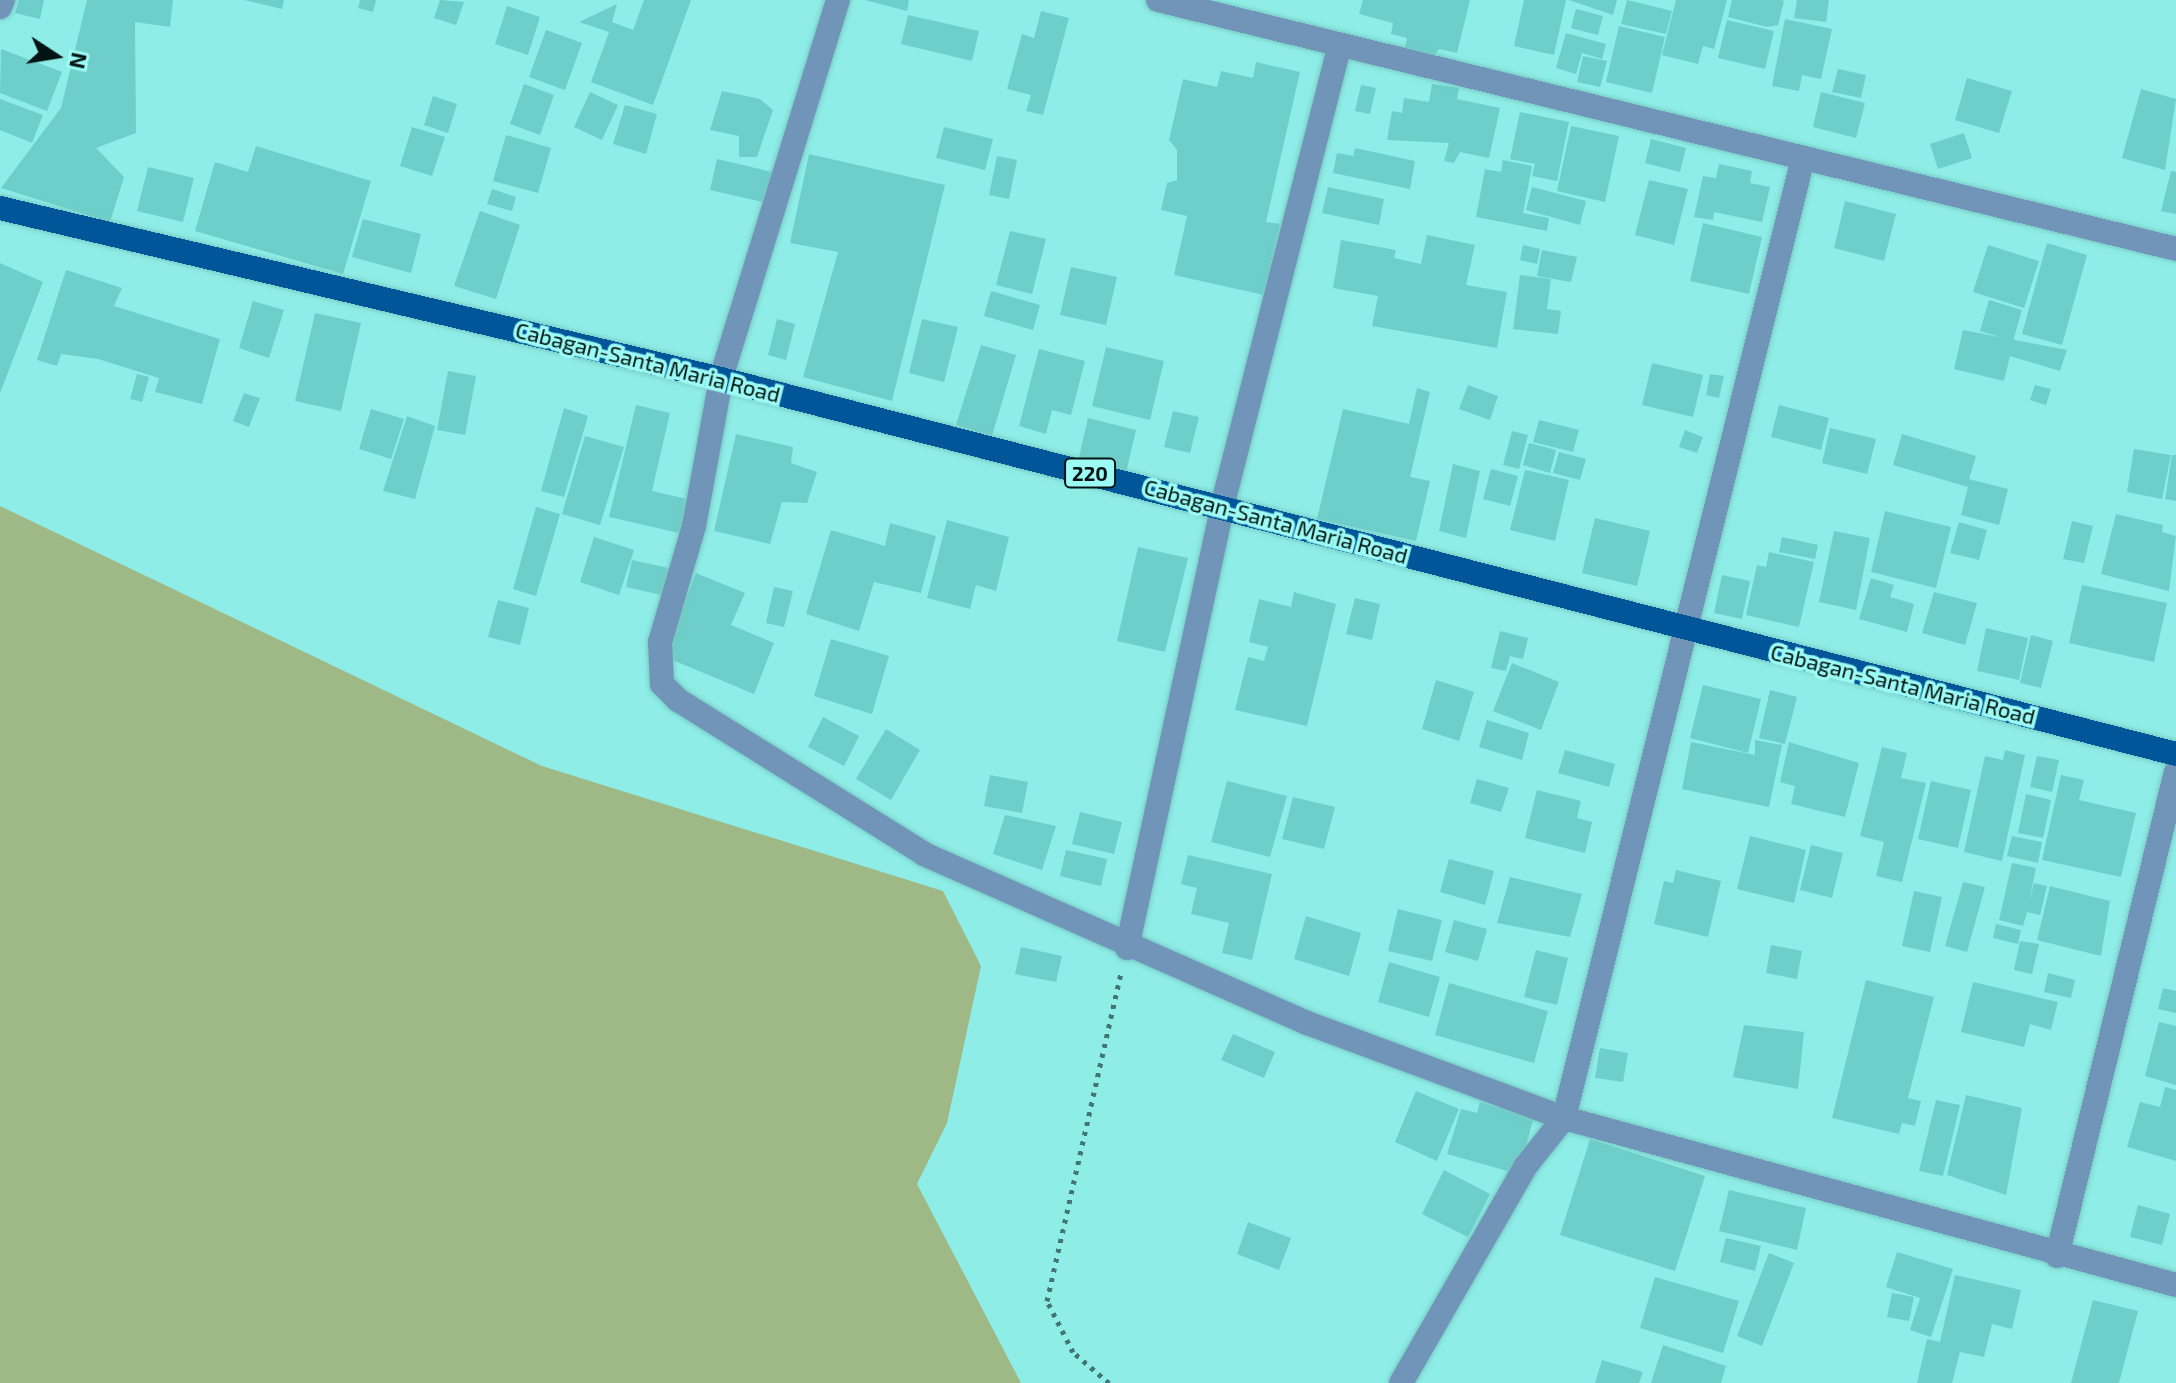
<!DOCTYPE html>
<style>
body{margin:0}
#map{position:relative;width:2176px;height:1383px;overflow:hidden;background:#8fede7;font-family:"Exo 2",sans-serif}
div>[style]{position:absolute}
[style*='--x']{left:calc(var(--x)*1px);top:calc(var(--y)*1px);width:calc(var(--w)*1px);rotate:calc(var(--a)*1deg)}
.green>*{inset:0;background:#9eb985}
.building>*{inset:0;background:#6ecec9}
.path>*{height:5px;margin-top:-2.5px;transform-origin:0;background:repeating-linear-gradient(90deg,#417673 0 4px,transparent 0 10px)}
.roads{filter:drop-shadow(0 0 2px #78cac5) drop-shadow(0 0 2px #78cac5)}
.minor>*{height:24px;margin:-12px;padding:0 12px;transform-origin:12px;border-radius:12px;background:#7194b9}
.major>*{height:24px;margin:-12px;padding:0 12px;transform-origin:12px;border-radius:12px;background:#005698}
span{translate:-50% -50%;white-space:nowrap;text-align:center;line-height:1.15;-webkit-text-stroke:7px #9cfbf4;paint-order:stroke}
.shield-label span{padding:2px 6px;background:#9cfbf4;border:2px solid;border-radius:6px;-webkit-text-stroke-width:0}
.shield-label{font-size:20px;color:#011413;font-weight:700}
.street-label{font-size:22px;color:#011413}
.north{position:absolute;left:16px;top:16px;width:80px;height:80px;-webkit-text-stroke:6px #9cfbf4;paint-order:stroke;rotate:102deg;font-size:22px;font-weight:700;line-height:32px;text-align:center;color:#011413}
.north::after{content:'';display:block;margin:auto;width:28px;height:36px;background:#011413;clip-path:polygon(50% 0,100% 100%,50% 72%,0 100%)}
</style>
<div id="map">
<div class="green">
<i style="clip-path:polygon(0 506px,542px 766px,943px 891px,981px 966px,947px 1123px,917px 1184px,1021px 1383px,0 1383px)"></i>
</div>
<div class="building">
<i style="clip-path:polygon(19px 0,44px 0,40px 19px,15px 13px)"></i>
<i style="clip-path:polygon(87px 0,173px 0,170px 27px,135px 22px,136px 133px,96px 148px,124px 177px,110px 222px,1px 188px,61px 108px)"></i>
<i style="clip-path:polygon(244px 0,284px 0,282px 9px)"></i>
<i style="clip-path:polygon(360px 0,376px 0,373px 12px,358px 8px)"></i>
<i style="clip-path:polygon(440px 0,464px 2px,456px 25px,434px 18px)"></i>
<i style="clip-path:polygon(644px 0,691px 0,653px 105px,591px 82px,609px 32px,579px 22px,617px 4px,612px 22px,633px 30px)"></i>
<i style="clip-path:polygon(865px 0,909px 0,907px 11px)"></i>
<i style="clip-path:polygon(1363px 0,1470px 0,1457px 53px,1439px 49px,1431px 60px,1403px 54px,1407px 38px,1391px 34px,1393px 23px,1359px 14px)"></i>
<i style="clip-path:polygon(1524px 0,1566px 0,1554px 55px,1514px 46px)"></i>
<i style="clip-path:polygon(1569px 0,1617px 0,1613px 15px)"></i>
<i style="clip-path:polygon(1627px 0,1672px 11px,1666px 34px,1621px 24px)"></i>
<i style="clip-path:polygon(1676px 0,1727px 0,1714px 49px,1703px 46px,1698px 64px,1662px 55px)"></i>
<i style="clip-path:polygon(1732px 0,1781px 0,1784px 1px,1778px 25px,1767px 27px,1728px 17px)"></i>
<i style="clip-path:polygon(1797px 0,1829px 0,1826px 22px,1794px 18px)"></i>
<i style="clip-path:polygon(507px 6px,540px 17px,528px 55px,495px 44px)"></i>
<i style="clip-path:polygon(1576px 9px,1603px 16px,1598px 35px,1571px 28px)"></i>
<i style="clip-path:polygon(1041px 11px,1069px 18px,1043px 115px,1026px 111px,1031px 95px,1007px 89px,1022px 34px,1034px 38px)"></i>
<i style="clip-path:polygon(908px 15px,979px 31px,972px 61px,901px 44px)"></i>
<i style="clip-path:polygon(1785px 19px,1832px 29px,1821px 79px,1802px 75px,1799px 91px,1772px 86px)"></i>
<i style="clip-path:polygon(1727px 20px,1774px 31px,1765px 69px,1718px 58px)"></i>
<i style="clip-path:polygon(1619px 26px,1665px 37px,1652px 93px,1606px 82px)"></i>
<i style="clip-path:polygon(546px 30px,582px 43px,565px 90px,529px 77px)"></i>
<i style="clip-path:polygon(1566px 33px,1606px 44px,1602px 59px,1582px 53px,1576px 74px,1556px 68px)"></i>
<i style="clip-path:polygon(1px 49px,62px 72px,47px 111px,0 93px)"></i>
<i style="clip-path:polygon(1583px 56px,1607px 61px,1600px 87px,1577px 82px)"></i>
<i style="clip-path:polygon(1256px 62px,1300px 72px,1266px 222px,1280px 224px,1264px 295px,1174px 275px,1187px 216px,1161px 210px,1167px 183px,1177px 180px,1177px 150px,1169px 140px,1183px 79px,1217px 87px,1221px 71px,1253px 78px)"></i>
<i style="clip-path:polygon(1838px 69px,1866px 75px,1861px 98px,1832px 92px)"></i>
<i style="clip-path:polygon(1967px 78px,2012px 91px,1999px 133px,1955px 120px)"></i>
<i style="clip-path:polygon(524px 84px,554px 95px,540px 135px,510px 124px)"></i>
<i style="clip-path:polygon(1432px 84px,1459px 88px,1457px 99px,1500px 108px,1489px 158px,1460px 152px,1454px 163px,1444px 161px,1449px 143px,1387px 140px,1392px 111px,1402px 113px,1404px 98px,1429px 102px)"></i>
<i style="clip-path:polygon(1361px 85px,1376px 88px,1370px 114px,1355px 111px)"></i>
<i style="clip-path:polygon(2141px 89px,2176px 99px,2165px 170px,2122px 158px)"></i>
<i style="clip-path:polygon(722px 91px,760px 99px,773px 110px,757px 157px,739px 157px,739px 136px,710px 130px)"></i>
<i style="clip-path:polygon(590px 92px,618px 105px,602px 140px,574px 127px)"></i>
<i style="clip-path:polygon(1821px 92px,1865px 103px,1856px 138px,1813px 127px)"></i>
<i style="clip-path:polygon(433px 96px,457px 104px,448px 133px,424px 125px)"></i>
<i style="clip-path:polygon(0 99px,43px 115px,32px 143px,0 130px)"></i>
<i style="clip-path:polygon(625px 105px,657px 114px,646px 154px,613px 144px)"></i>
<i style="clip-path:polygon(1520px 112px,1569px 122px,1557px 181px,1532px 176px,1535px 164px,1510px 159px)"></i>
<i style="clip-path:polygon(1571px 126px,1619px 136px,1605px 202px,1557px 191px)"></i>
<i style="clip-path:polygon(412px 127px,445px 137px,432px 176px,400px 166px)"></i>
<i style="clip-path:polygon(944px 127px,993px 139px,985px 170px,936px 158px)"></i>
<i style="clip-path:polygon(1964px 133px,1972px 158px,1938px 169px,1930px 144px)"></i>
<i style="clip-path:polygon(506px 135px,551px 148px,538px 193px,493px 181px)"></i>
<i style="clip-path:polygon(1651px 139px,1686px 148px,1680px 172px,1645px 163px)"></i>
<i style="clip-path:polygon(256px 146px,371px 181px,343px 274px,195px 231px,215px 162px,248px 172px)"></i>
<i style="clip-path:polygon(1355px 148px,1415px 161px,1410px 189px,1333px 173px,1337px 153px,1353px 156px)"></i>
<i style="clip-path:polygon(809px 154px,945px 185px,892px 401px,803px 377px,838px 252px,790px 243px)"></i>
<i style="clip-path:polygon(997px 156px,1017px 160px,1009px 199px,989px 195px)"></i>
<i style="clip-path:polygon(717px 159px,789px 176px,781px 206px,710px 190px)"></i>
<i style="clip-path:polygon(1503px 160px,1532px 166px,1523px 213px,1549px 218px,1547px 231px,1476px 217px,1485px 169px,1501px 172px)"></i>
<i style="clip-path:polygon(1719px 164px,1752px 171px,1750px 183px,1770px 187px,1762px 222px,1714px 212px,1713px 220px,1694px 217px,1703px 176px,1716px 178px)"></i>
<i style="clip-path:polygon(148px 167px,194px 178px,183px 222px,137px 211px)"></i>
<i style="clip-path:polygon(2171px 171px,2176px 172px,2176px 214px,2161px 211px)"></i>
<i style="clip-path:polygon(1649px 180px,1688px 189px,1674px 245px,1635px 235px)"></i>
<i style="clip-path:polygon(1328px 187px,1384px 199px,1379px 225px,1322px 213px)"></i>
<i style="clip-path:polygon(1532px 187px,1586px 201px,1580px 225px,1526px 210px)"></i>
<i style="clip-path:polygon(492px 189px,516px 197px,512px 211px,487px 204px)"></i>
<i style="clip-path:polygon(1845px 201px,1896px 214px,1884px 261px,1834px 248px)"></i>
<i style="clip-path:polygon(480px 211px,520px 225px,496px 299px,454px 286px)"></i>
<i style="clip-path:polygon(363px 219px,421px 234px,411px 273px,352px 257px)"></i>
<i style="clip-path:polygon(1703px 223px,1762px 237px,1749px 294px,1690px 281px)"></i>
<i style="clip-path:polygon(1010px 231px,1046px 239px,1032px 294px,996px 285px)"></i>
<i style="clip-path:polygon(1427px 235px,1475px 245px,1466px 285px,1507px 292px,1497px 348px,1372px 326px,1378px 296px,1333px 288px,1341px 240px,1396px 250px,1394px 258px,1421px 264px)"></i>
<i style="clip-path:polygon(2047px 243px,2087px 255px,2062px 345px,2022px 334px)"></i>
<i style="clip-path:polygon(1523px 245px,1540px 249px,1537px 264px,1520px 260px)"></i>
<i style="clip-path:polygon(1988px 245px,2039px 261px,2024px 308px,1973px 292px)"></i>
<i style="clip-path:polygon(1542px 250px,1577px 257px,1571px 282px,1537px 276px)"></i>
<i style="clip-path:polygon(0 263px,43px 282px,0 393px)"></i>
<i style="clip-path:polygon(1071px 267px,1117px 277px,1106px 325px,1060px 315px)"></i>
<i style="clip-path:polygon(66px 270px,122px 288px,114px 306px,220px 339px,202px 404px,155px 392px,159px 378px,98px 359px,61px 354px,57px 366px,37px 360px)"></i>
<i style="clip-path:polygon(1520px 275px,1551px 279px,1547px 309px,1561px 311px,1558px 334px,1513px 329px)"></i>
<i style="clip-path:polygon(991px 291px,1040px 305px,1033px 330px,984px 316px)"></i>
<i style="clip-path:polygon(1989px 300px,2022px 310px,2013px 341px,1980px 331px)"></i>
<i style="clip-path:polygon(253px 301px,284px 310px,269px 358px,239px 348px)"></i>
<i style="clip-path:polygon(315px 313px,361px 323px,341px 411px,295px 401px)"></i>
<i style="clip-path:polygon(777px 319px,795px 324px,786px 360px,768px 355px)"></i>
<i style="clip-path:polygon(922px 319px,958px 327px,944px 382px,909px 373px)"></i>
<i style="clip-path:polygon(1963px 330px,2067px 350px,2060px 371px,2010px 356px,2004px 381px,1954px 369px)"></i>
<i style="clip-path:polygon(981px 345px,1016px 355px,992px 436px,956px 425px)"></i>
<i style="clip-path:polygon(1106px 347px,1164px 361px,1150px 420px,1092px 406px)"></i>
<i style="clip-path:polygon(1039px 349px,1085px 361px,1071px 415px,1052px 410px,1046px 434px,1019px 426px)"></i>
<i style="clip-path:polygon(1652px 363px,1703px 375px,1693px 417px,1642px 405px)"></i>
<i style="clip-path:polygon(448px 371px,476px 376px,465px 435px,437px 430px)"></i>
<i style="clip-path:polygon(137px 374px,149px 377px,142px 402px,130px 399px)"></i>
<i style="clip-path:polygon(1710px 374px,1724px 376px,1719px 398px,1706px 395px)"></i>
<i style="clip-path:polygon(1468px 385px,1498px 396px,1490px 420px,1459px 409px)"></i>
<i style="clip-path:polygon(2035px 385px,2051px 389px,2046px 405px,2030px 400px)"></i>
<i style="clip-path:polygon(1417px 388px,1430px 392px,1410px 477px,1430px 481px,1416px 541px,1317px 519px,1343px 409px,1409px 424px)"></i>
<i style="clip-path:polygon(244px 393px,260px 398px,249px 427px,233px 421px)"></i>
<i style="clip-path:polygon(636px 405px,670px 413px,652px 491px,696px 501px,688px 535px,609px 517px)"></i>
<i style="clip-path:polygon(1779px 405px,1829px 418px,1821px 450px,1771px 437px)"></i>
<i style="clip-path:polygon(564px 408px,588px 416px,564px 497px,541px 491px)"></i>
<i style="clip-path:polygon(371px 409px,404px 419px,391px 459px,359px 449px)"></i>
<i style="clip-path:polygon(1173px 411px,1199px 417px,1190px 453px,1164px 447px)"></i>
<i style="clip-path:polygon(407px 416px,435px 426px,415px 499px,383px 491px)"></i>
<i style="clip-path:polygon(1088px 418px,1136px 430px,1125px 477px,1077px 466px)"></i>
<i style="clip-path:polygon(1539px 420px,1579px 430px,1573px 452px,1533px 442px)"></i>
<i style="clip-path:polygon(1830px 428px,1876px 439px,1867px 474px,1822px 463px)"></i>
<i style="clip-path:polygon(1685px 430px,1703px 437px,1697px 453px,1679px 447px)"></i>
<i style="clip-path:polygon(1512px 431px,1528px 435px,1519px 469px,1503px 465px)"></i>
<i style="clip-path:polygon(736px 434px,793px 447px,791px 463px,817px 472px,807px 503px,782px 502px,770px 544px,714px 531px)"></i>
<i style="clip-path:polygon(1902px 434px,1976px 456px,1969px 479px,2008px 489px,1999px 525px,1961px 515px,1968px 487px,1893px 465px)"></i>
<i style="clip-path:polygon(585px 436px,624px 447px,600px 525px,562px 514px)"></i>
<i style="clip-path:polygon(1529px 443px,1556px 450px,1550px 473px,1523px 465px)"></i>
<i style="clip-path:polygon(2134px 449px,2171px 455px,2162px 499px,2127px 492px)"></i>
<i style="clip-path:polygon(1559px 452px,1586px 459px,1580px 480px,1553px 473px)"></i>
<i style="clip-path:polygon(2172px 455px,2176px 455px,2176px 501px,2165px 499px)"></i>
<i style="clip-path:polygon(1453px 464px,1480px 471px,1466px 538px,1439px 531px)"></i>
<i style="clip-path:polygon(1491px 469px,1518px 476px,1510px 506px,1483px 499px)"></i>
<i style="clip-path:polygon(1525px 470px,1569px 480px,1555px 541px,1510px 530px)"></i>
<i style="clip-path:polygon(536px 507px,560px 514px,536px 596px,513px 589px)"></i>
<i style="clip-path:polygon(1885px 511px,1951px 527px,1936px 588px,1871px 572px)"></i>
<i style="clip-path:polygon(2116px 514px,2163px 525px,2162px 532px,2176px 536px,2169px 591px,2101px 574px)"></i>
<i style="clip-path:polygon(1595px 518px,1650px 531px,1637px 586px,1582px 573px)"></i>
<i style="clip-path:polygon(947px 520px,1009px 537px,996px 591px,976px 585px,970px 609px,927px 598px)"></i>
<i style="clip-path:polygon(2072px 521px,2093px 526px,2084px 563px,2063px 559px)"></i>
<i style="clip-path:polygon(1959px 522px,1987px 530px,1979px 560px,1950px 553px)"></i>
<i style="clip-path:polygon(890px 523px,936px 536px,921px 593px,874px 582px,859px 631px,806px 614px,831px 530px,885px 546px)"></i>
<i style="clip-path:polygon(1834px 531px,1870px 538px,1856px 610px,1819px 602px)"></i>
<i style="clip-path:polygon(594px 537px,634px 550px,619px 595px,580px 582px)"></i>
<i style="clip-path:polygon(1782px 537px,1818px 545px,1815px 559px,1779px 552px)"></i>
<i style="clip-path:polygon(1138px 547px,1188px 558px,1165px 652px,1117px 641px)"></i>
<i style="clip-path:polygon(1769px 552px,1814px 562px,1799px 627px,1746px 615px,1757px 565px,1766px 567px)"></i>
<i style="clip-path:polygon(632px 560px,673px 569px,666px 596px,626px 587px)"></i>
<i style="clip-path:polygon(696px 573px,745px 593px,731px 625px,774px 643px,754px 694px,663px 656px)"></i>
<i style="clip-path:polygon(1722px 575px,1750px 581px,1742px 619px,1714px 613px)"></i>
<i style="clip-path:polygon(1871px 578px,1894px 585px,1890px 597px,1914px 604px,1907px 632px,1859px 619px)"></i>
<i style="clip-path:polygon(2082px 585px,2167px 603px,2154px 662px,2069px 643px)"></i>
<i style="clip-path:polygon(774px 587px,793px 591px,784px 627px,766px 623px)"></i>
<i style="clip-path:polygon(1294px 592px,1336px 604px,1307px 726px,1235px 710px,1248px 657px,1264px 661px,1268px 647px,1249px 642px,1259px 599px,1291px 607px)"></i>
<i style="clip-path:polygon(1934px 592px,1977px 603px,1965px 645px,1922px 633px)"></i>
<i style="clip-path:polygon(1355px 598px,1380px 604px,1372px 640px,1346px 634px)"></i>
<i style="clip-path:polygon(498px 600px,529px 608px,520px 645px,488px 637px)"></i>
<i style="clip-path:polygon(1986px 628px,2028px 638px,2019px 680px,1977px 671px)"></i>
<i style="clip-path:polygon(1500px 631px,1528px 638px,1523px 659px,1510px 656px,1506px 671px,1491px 668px)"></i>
<i style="clip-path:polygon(2031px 635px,2053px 641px,2041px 688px,2020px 683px)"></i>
<i style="clip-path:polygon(831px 639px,889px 656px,872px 714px,814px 696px)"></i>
<i style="clip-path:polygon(1512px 663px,1559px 682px,1541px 730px,1493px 711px)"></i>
<i style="clip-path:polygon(1436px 680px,1474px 692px,1459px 741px,1422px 729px)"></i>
<i style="clip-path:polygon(1703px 685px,1761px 699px,1748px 753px,1690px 738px)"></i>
<i style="clip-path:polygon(1770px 690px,1797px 697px,1785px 744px,1759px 738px)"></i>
<i style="clip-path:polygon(823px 717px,859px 736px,844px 766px,808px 747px)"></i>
<i style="clip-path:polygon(1487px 720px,1529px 733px,1522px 760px,1479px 747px)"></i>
<i style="clip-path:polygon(886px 729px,920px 750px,891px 800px,856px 779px)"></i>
<i style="clip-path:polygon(1755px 740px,1782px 745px,1769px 807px,1682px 789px,1691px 742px,1755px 755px)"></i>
<i style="clip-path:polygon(1789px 742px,1859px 763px,1845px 817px,1791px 804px,1795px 786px,1780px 782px)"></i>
<i style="clip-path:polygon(1882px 747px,1907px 753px,1901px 778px,1926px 783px,1902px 882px,1876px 876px,1884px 842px,1860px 836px)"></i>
<i style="clip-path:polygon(1565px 750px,1615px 764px,1609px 787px,1558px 773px)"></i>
<i style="clip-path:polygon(2005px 750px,2025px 755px,2002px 861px,1964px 852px,1985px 756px,2003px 760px)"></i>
<i style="clip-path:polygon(2037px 756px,2059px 760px,2052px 792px,2030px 787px)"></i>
<i style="clip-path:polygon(990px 775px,1028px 782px,1022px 813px,984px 806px)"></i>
<i style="clip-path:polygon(2061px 775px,2084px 780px,2079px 800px,2136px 813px,2121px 877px,2042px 860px)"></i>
<i style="clip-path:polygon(1477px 779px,1509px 788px,1501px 812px,1470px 803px)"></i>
<i style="clip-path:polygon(1227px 781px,1287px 796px,1270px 857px,1211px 842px)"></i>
<i style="clip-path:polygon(1931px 781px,1971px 790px,1958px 848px,1918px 839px)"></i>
<i style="clip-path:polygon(1537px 790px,1581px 801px,1577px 818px,1592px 822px,1585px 853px,1525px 838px)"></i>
<i style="clip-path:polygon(2026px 794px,2051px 800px,2043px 838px,2018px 833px)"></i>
<i style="clip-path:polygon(1293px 797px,1335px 807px,1324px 849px,1282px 839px)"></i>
<i style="clip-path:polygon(1080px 812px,1122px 822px,1114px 854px,1072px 844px)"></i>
<i style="clip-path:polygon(1005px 815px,1056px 826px,1042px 870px,993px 854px)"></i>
<i style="clip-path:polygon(1750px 836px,1806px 850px,1794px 903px,1737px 889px)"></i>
<i style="clip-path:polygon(2012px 836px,2042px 842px,2038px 863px,2007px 856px)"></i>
<i style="clip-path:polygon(1811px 845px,1843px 853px,1832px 898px,1800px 890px)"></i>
<i style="clip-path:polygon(1066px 850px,1107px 859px,1101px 886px,1060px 876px)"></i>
<i style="clip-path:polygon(1188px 855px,1272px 874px,1252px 960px,1222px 953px,1229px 923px,1191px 914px,1197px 888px,1181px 884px)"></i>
<i style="clip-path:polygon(1449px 859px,1494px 871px,1485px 905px,1440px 892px)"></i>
<i style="clip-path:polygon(2012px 863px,2036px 868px,2029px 903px,2034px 883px,2047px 886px,2040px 915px,2027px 912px,2023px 926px,1999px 920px)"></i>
<i style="clip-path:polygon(1676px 870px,1721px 881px,1708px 937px,1654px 924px,1664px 881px,1673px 883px)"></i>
<i style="clip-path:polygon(1510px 877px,1582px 894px,1570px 937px,1497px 923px)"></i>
<i style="clip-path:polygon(1963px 882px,1985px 887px,1967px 952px,1945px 946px)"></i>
<i style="clip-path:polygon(2050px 886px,2110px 901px,2101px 956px,2037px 940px)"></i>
<i style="clip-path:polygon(1914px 891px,1942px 897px,1930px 952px,1902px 946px)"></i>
<i style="clip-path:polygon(1398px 909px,1442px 920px,1432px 961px,1388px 951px)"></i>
<i style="clip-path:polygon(1306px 916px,1361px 933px,1349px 976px,1294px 959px)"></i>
<i style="clip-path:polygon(1454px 920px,1487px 929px,1478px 961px,1445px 952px)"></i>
<i style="clip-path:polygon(1996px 924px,2021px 930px,2018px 944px,1993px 938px)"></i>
<i style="clip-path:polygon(2020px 941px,2039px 944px,2032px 974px,2014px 970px)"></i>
<i style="clip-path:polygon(1771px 945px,1802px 951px,1797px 979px,1766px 973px)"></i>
<i style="clip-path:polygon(1021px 947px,1062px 956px,1056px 982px,1015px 974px)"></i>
<i style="clip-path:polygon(1536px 950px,1568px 958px,1557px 1005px,1524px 997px)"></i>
<i style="clip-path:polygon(1389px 962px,1440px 977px,1429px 1017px,1378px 1002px)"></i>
<i style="clip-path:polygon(2048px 973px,2075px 980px,2071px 998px,2044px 992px)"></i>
<i style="clip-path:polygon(1866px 980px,1934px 997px,1908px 1098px,1921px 1101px,1915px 1126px,1902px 1123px,1899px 1134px,1832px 1118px)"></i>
<i style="clip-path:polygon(1973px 982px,2058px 1002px,2051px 1030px,2030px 1024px,2024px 1047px,1961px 1032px)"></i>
<i style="clip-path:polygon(1449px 983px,1548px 1011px,1534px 1063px,1435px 1035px)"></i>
<i style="clip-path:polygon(2163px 988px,2176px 991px,2176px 1013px,2158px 1009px)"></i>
<i style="clip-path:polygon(2159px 1022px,2176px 1026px,2176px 1085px,2145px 1076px)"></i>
<i style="clip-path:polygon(1744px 1025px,1804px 1032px,1798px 1089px,1733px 1077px)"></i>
<i style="clip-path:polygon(1233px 1034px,1275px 1052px,1264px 1078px,1221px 1060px)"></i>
<i style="clip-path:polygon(1600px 1048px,1628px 1053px,1623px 1082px,1595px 1078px)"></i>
<i style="clip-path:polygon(2165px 1087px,2176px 1090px,2176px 1161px,2127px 1147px,2140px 1102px,2160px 1107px)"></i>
<i style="clip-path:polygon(1416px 1091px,1459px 1109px,1437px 1161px,1395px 1142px)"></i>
<i style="clip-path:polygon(1966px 1095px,2022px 1108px,2006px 1195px,1947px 1175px)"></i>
<i style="clip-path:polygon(1936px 1100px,1960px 1105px,1943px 1176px,1919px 1171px)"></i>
<i style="clip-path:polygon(1480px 1102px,1534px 1117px,1518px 1174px,1447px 1154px,1461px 1109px,1477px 1113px)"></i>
<i style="clip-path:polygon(1590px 1139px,1705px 1176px,1675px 1271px,1560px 1235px)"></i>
<i style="clip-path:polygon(1444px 1170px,1490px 1194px,1468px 1237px,1422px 1214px)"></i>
<i style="clip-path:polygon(1729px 1190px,1806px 1208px,1797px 1250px,1719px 1231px)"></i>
<i style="clip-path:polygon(2138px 1205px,2170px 1214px,2162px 1245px,2130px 1237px)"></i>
<i style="clip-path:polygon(1248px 1222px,1291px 1238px,1279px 1270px,1237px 1254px)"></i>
<i style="clip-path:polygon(1726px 1238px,1761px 1246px,1755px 1271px,1720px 1262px)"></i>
<i style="clip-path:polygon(1897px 1252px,1953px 1269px,1931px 1337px,1910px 1330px,1920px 1298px,1886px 1287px)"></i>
<i style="clip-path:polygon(1769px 1253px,1794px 1263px,1762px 1346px,1737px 1336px)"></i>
<i style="clip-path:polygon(1955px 1275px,2021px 1290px,2012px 1329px,1992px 1324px,1984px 1357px,1960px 1352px,1952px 1383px,1917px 1383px,1927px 1339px,1940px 1342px)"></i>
<i style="clip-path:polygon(1655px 1277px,1739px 1301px,1723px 1353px,1640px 1328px)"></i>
<i style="clip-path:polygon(1892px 1293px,1914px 1297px,1909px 1321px,1887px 1317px)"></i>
<i style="clip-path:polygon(2093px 1300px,2138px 1311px,2119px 1383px,2071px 1383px)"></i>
<i style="clip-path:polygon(1663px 1345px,1726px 1366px,1721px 1383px,1651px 1383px)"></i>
<i style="clip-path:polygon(1602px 1360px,1643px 1372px,1639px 1383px,1595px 1383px)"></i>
</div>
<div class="path">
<i style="--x:1109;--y:1383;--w:48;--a:-139.3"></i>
<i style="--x:1073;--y:1352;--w:57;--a:-117"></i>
<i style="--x:1047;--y:1301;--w:336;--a:-77.3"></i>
</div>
<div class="roads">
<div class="minor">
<i style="--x:838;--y:0;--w:397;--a:107.2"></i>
<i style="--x:721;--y:379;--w:149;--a:100.4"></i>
<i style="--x:694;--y:526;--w:121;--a:106.3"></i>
<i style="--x:660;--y:642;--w:42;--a:87.3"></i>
<i style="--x:662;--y:684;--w:23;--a:45"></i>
<i style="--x:678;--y:700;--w:290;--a:32"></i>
<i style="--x:924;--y:854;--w:419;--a:23.8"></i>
<i style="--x:1307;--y:1023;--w:274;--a:20.3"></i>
<i style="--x:1564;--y:1118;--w:634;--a:15.26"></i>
<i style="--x:1158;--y:0;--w:1048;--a:13.74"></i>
<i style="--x:0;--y:7;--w:8;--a:-67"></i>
<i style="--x:1127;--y:948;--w:451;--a:-77.8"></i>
<i style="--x:1222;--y:507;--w:477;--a:-75.7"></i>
<i style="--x:2057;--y:1256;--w:498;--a:-76.2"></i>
<i style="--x:1401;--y:1383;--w:249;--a:-60.1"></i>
<i style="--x:1525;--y:1167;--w:63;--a:-51.5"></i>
<i style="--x:1564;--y:1118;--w:989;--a:-76.02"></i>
</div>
<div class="major">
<i style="--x:0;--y:208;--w:741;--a:13.34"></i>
<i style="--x:721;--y:379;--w:1503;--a:14.45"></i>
</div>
</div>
<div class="shield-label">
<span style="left:1090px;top:473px">220</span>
</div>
<div class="street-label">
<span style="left:648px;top:362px;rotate:14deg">Cabagan-Santa Maria Road</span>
<span style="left:1276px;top:521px;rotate:15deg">Cabagan-Santa Maria Road</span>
<span style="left:1903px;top:684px;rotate:14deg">Cabagan-Santa Maria Road</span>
</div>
<div class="north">N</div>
</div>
